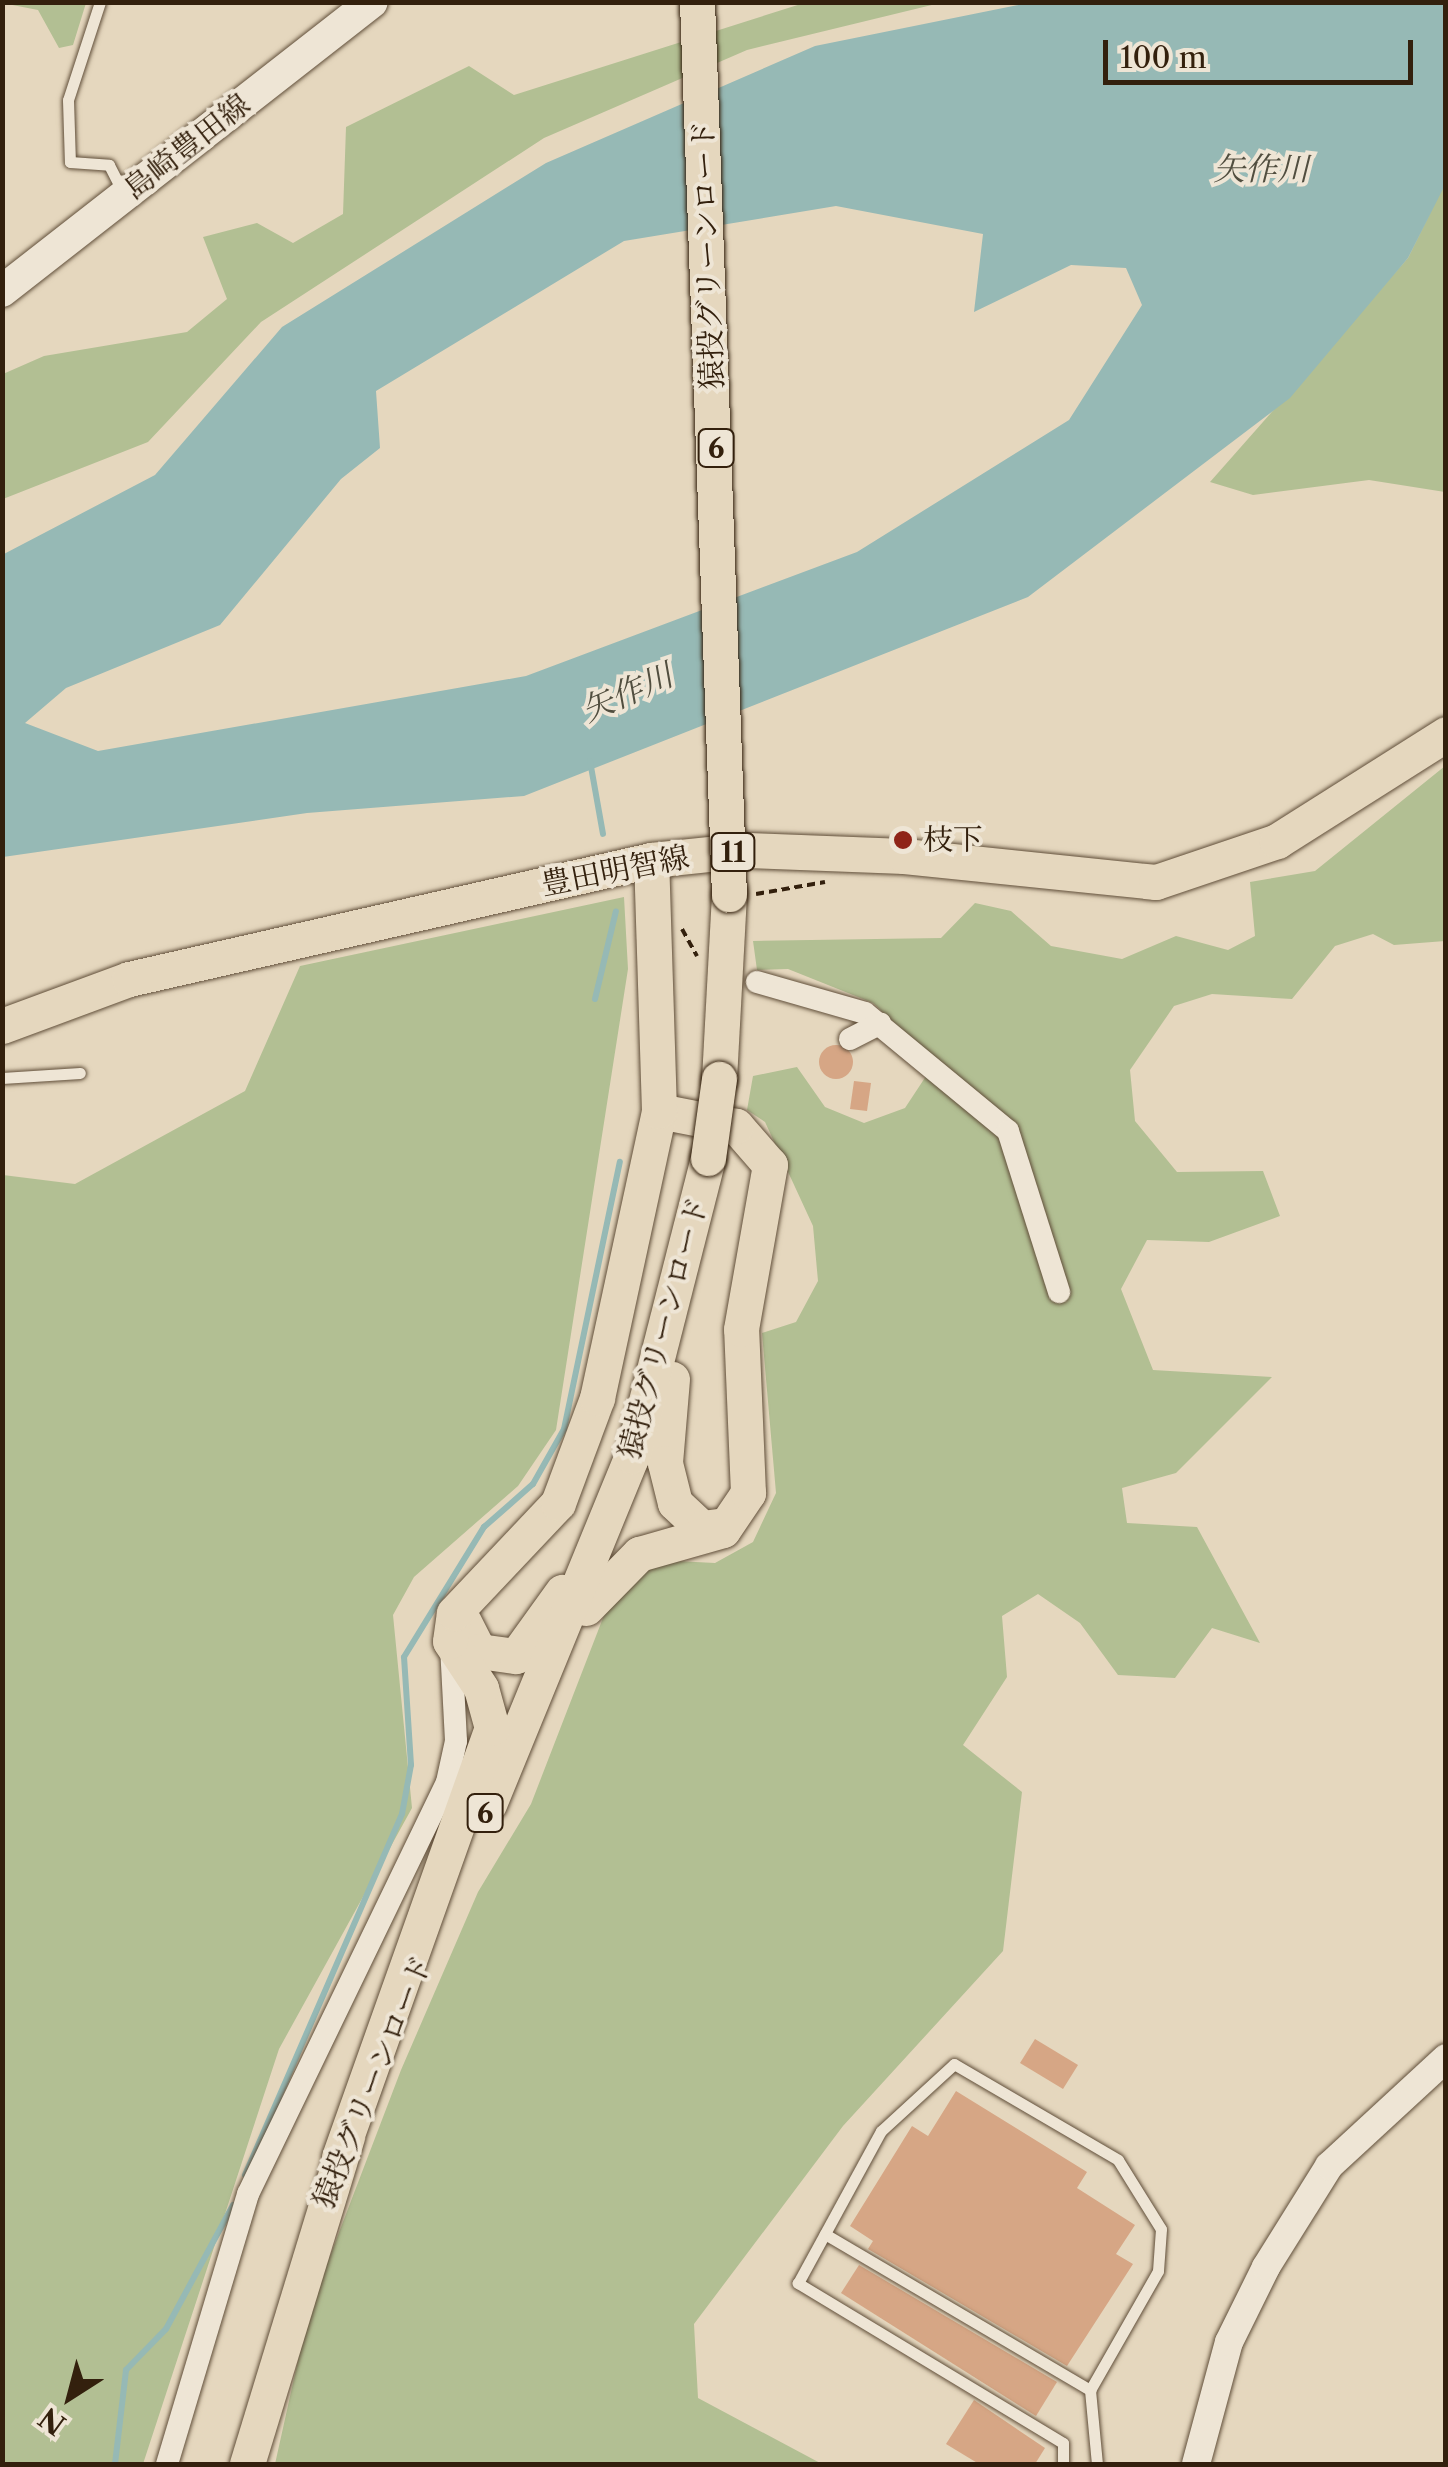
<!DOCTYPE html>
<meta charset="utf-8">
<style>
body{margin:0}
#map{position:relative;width:1448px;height:2467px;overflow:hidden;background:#e5d7be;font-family:"Libre Caslon Text","Noto Serif JP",serif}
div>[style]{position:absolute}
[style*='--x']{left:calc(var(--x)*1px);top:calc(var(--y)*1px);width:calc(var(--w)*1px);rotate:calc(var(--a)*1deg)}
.green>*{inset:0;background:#b2bf93}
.water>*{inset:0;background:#96b9b5}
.stream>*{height:6px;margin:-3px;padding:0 3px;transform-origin:3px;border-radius:3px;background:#96b9b5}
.building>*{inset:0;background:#d6a685}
.round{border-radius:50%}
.path>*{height:4px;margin-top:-2px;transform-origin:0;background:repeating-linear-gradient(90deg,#33200d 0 8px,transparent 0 13px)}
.roads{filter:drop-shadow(0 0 2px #604e39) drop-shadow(0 0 2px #604e39)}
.service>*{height:11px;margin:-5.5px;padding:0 5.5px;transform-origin:5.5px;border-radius:5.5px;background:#eee5d5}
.minor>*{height:22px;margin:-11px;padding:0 11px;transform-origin:11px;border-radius:11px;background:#eee5d5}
.tertiary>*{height:28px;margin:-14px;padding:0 14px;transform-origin:14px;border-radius:14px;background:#eee5d5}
.secondary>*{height:32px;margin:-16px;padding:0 16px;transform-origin:16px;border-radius:16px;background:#eee5d5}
.primary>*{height:35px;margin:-17.5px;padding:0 17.5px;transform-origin:17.5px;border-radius:17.5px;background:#e5d7be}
.bridges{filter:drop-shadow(0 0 2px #33200d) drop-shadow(0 0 2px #33200d)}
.primary-bridge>*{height:35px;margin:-17.5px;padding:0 17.5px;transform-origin:17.5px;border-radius:17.5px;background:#e5d7be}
.dots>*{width:28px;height:28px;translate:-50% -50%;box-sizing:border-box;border:5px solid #eee5d5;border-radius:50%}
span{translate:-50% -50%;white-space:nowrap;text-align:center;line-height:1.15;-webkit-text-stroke:8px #eee5d5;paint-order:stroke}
.shield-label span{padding:2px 8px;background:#eee5d5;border:2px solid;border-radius:8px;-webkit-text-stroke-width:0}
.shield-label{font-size:28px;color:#33200d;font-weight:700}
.street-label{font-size:30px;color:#33200d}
.poi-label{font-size:30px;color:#33200d}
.left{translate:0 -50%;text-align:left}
.water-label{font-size:32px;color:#514e3f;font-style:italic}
.frame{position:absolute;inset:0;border:5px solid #33200d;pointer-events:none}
.north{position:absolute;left:20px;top:2347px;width:100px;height:100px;-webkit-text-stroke:8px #eee5d5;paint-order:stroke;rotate:216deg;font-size:28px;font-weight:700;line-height:40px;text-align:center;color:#33200d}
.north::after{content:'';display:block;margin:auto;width:35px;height:45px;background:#33200d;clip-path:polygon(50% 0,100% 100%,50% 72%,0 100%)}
.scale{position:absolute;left:1103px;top:40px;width:310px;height:45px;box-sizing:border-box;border:5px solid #33200d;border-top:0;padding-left:12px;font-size:30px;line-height:35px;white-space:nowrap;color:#33200d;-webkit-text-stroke:8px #eee5d5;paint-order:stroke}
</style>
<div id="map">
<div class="green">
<i style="clip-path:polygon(2px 3px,3px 2px,86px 3px,73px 45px,59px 48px,38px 10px)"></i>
<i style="clip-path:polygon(804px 3px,940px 3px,747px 50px,544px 138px,261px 322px,148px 442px,3px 499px,3px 374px,44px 356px,187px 332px,227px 299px,203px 237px,257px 223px,293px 243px,343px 214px,346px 127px,469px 66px,514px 95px)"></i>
<i style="clip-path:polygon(1445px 183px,1445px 492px,1369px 480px,1253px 495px,1210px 482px,1408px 258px)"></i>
<i style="clip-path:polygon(1445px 766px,1445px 941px,1394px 945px,1373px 934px,1335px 946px,1292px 999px,1212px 994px,1174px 1006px,1130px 1070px,1135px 1121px,1177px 1172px,1263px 1171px,1280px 1216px,1209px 1242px,1147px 1240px,1121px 1289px,1153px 1370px,1272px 1377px,1176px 1473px,1122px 1488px,1127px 1523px,1197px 1527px,1260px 1643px,1212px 1628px,1175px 1678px,1118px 1675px,1080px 1623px,1038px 1594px,1002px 1616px,1007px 1677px,963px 1745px,1022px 1792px,1003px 1951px,843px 2126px,694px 2324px,698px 2398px,822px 2464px,275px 2464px,309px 2311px,401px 2070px,478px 1892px,531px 1804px,608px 1605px,657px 1560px,715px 1563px,753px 1542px,776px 1493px,762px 1333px,796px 1322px,818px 1281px,813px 1226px,765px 1122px,747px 1110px,753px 1076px,797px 1067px,825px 1107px,864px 1123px,905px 1108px,936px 1061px,873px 1003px,788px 969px,757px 970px,753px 941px,941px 938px,975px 903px,1011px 911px,1051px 946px,1122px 959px,1176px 936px,1228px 950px,1255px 936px,1250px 882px,1315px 871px)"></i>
<i style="clip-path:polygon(624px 897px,628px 969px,556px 1430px,518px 1486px,414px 1577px,393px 1615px,412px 1808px,279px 2049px,143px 2464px,3px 2464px,3px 1175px,75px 1184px,245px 1091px,300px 966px)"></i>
</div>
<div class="water">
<i style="clip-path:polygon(evenodd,1028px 3px,1445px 3px,1445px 185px,1408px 258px,1290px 398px,1028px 597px,524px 796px,307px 813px,3px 857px,2px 555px,155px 475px,282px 327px,546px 163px,815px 46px,1028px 3px,836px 206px,983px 234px,974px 312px,1071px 265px,1126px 268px,1142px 305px,1069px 420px,857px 552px,526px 676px,98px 751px,25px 723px,66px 688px,220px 625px,341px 479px,380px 448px,376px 391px,624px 241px,836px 206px)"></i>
</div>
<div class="stream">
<i style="--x:590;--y:761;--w:74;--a:79.9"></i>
<i style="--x:595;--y:999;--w:90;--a:-76.6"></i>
<i style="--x:245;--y:2175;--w:394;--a:-66.5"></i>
<i style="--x:402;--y:1814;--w:50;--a:-79.6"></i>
<i style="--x:411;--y:1765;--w:108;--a:-93.7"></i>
<i style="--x:404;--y:1657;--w:153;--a:-58.4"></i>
<i style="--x:484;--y:1527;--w:65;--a:-41.3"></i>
<i style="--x:533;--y:1484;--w:63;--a:-60.6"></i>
<i style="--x:564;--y:1429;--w:273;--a:-78.2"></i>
<i style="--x:115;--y:2464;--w:95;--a:-83.3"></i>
<i style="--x:126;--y:2370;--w:57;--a:-45.7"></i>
<i style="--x:166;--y:2329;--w:141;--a:-61.6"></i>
</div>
<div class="building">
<i class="round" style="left:819px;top:1045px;width:34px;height:34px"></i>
<i style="clip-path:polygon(854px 1081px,871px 1083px,867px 1111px,850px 1109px)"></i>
<i style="clip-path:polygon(1035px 2039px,1078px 2065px,1063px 2089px,1020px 2063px)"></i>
<i style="clip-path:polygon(956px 2091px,1087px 2172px,1077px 2188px,1135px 2225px,1116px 2254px,1133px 2264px,1067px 2366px,868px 2249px,873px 2241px,850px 2226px,912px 2126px,928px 2136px)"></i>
<i style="clip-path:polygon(859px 2265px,1057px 2382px,1036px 2416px,841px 2293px)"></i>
<i style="clip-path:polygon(974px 2400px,1045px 2448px,1035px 2464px,979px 2464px,946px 2444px)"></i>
</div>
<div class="path">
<i style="--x:756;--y:894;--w:70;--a:-9.9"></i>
<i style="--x:682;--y:929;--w:31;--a:61"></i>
</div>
<div class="roads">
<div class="service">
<i style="--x:100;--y:2;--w:103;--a:108.1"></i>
<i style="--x:68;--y:100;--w:62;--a:88.2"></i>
<i style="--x:70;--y:162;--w:39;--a:4"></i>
<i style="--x:109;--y:165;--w:30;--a:63"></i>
<i style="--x:2;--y:1078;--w:78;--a:-3.7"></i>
<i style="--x:825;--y:2234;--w:308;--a:30.5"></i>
<i style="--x:1063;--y:2464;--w:21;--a:-90"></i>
<i style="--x:1063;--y:2443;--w:310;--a:-148.9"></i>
<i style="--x:798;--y:2283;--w:173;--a:-61.4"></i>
<i style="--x:881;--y:2131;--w:99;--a:-42.5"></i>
<i style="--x:954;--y:2064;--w:190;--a:30.3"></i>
<i style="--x:1118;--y:2160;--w:81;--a:58.1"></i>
<i style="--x:1161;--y:2229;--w:42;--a:94.1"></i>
<i style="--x:1158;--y:2271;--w:137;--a:119.7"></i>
<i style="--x:1090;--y:2390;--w:74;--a:84.6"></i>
</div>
<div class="minor">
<i style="--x:757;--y:982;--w:112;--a:16"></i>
<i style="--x:865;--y:1013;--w:185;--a:39.5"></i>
<i style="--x:1008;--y:1131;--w:169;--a:72.4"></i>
<i style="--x:850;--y:1039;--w:34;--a:-27"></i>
<i style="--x:167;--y:2464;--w:282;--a:-73.3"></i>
<i style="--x:248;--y:2194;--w:458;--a:-64.2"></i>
<i style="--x:447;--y:1782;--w:42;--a:-77.6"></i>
<i style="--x:456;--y:1741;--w:94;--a:-93"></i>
</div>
<div class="tertiary">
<i style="--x:1196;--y:2464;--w:126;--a:-74.9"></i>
<i style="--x:1229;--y:2342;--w:84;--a:-63.7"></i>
<i style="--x:1266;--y:2267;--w:119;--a:-58"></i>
<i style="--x:1329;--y:2166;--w:159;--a:-42.7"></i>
</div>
<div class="secondary">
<i style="--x:2;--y:291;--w:469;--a:-38"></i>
</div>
<div class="primary">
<i style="--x:2;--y:1026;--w:135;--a:-20.3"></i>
<i style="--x:129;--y:979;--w:535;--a:-12.84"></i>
<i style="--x:651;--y:860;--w:98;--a:-5.9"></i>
<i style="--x:748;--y:850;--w:156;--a:2.2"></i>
<i style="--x:904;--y:856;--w:253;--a:5.9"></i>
<i style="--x:1156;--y:882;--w:128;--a:-18.7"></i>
<i style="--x:1277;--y:841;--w:200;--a:-32.3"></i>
<i style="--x:719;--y:1079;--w:185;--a:-86.9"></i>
<i style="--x:672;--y:1379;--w:84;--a:94.8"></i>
<i style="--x:665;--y:1463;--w:41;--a:76"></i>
<i style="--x:675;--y:1503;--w:37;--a:43"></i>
<i style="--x:702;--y:1528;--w:23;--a:-7"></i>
<i style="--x:586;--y:1608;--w:76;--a:-45.5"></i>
<i style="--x:639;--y:1554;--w:87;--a:-15.9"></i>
<i style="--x:723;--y:1530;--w:45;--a:-56"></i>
<i style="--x:748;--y:1493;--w:164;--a:-92.4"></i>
<i style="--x:741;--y:1329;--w:167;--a:-80"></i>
<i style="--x:770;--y:1165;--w:52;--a:-131.1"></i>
<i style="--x:736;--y:1126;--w:78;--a:-169"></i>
<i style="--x:464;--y:1622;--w:33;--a:63"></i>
<i style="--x:479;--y:1651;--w:37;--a:8"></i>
<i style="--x:516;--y:1656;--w:79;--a:-54.3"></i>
<i style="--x:489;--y:1804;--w:376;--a:-67.7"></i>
<i style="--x:632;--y:1456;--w:308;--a:-75.7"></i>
<i style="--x:339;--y:2157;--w:455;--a:-70.4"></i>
<i style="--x:492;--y:1728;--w:41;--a:-105.4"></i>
<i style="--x:481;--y:1688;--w:56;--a:-123.4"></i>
<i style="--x:450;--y:1641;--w:28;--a:-82"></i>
<i style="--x:454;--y:1613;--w:151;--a:-46.6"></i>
<i style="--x:558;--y:1503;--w:112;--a:-69.6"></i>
<i style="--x:597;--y:1398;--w:294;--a:-77.8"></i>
<i style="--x:659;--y:1111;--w:251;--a:-91.8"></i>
<i style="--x:247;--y:2464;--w:342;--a:-73"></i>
</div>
</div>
<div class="bridges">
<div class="primary-bridge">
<i style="--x:697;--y:2;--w:893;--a:87.95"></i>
<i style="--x:708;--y:1158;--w:80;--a:-82.1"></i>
</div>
</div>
<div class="dots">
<i style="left:903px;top:840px;background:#8f2418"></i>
</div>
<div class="shield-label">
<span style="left:716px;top:448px">6</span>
<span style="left:733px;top:852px">11</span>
<span style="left:485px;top:1813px">6</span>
</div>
<div class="street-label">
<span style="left:187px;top:147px;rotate:-38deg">島崎豊田線</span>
<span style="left:708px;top:255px;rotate:-92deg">猿投グリーンロード</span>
<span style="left:615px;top:871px;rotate:-11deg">豊田明智線</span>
<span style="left:664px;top:1328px;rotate:-75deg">猿投グリーンロード</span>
<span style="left:373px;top:2082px;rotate:-68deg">猿投グリーンロード</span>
</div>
<div class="poi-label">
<span class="left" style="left:923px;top:840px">枝下</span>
</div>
<div class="water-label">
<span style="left:1261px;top:169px">矢作川</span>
<span style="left:627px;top:693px;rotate:-24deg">矢作川</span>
</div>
<div class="frame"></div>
<div class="north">N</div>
<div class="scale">100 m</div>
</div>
